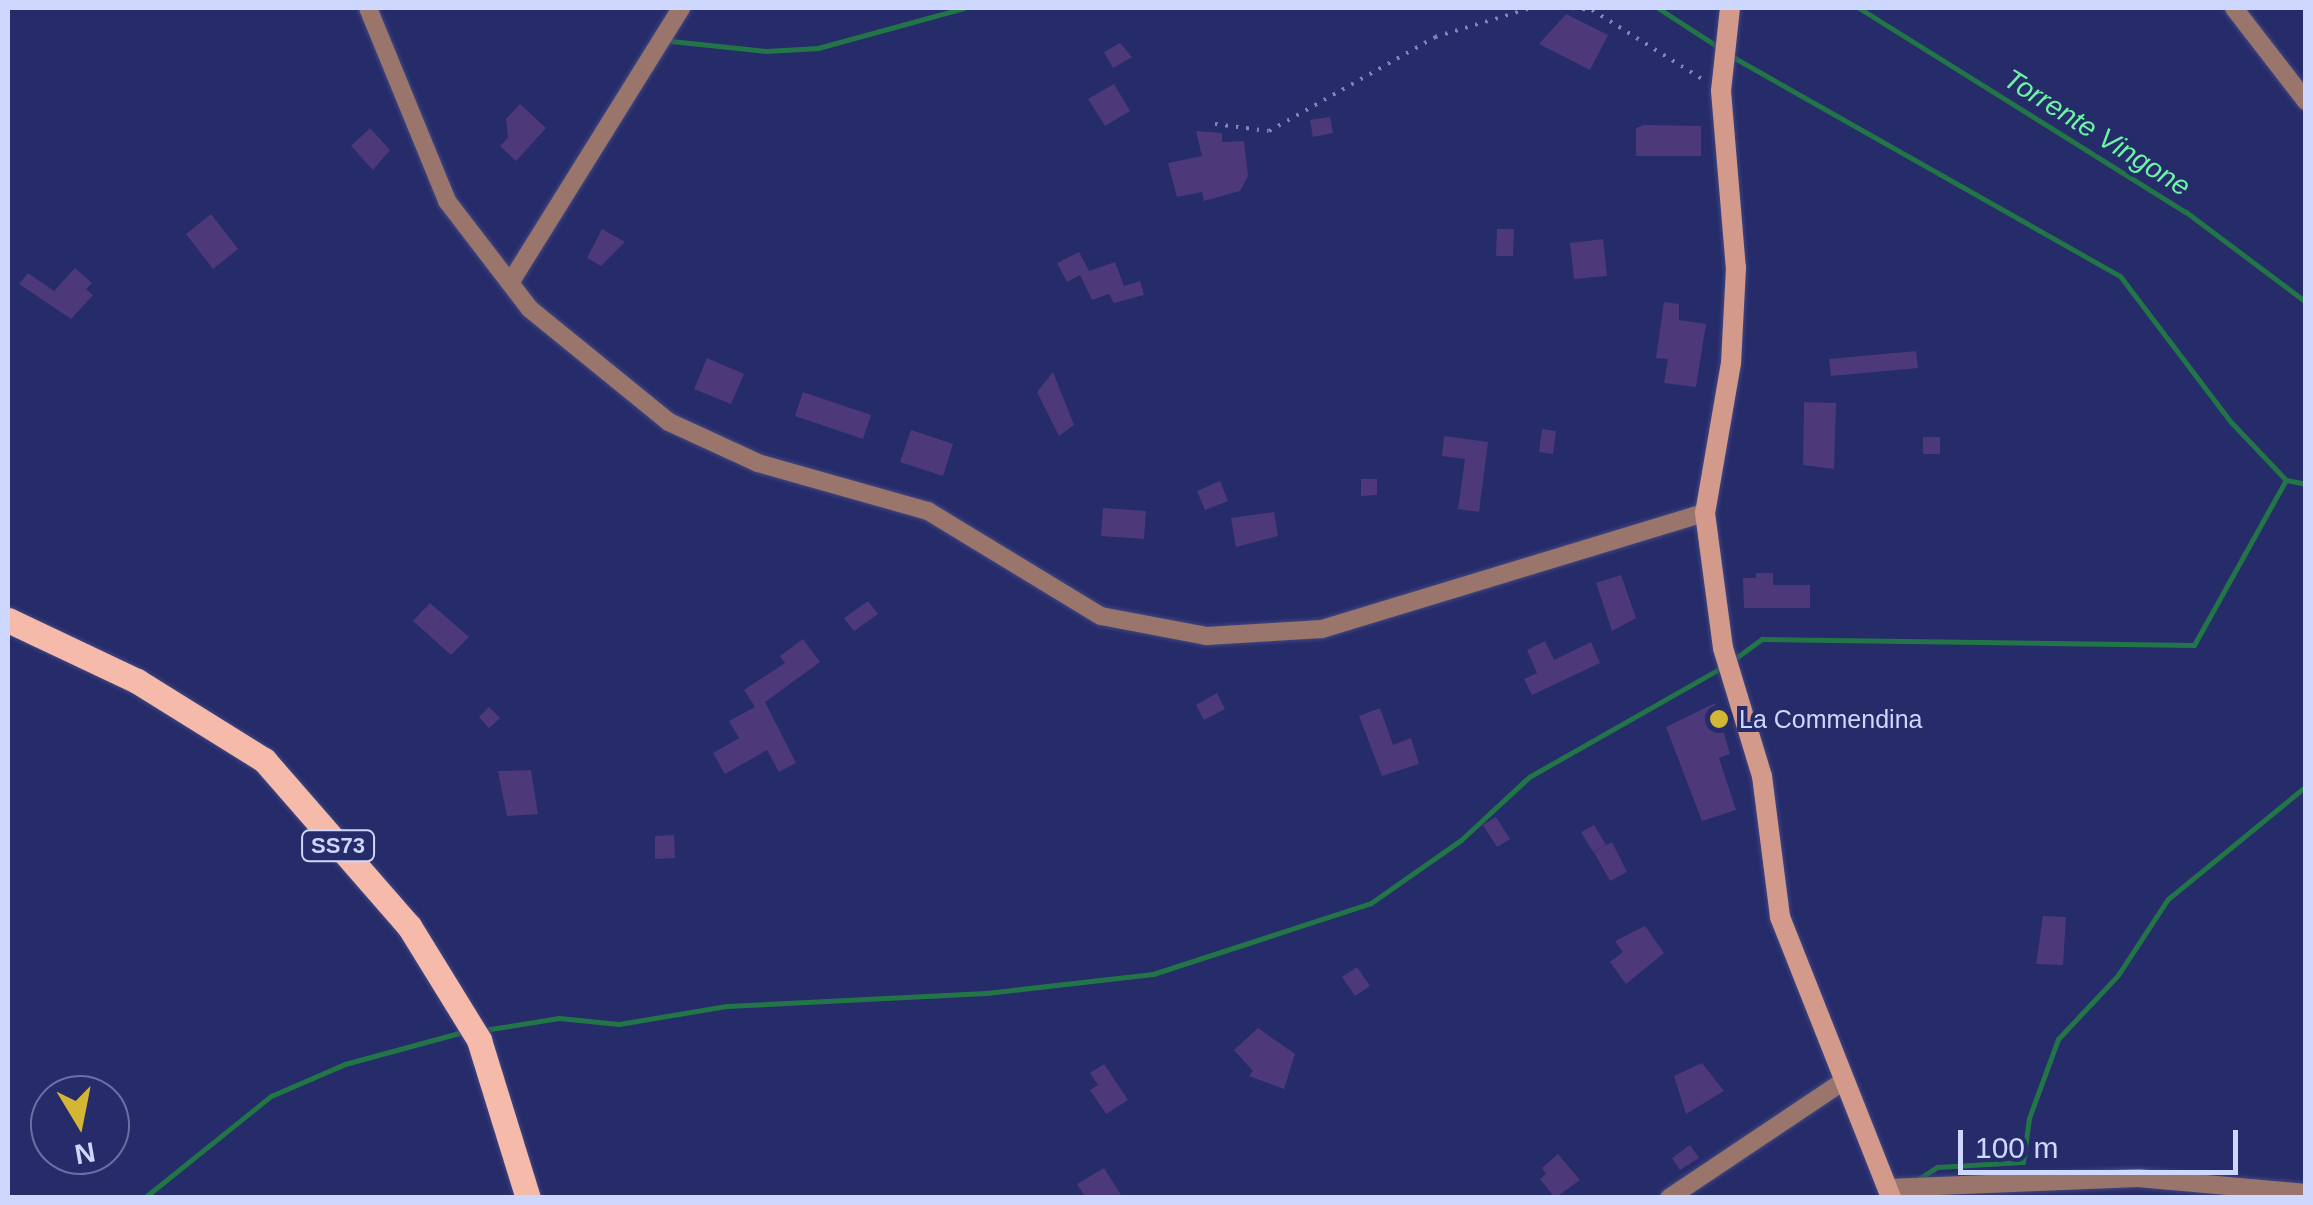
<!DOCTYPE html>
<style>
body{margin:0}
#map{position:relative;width:2313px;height:1205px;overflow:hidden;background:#262b69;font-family:Helvetica,sans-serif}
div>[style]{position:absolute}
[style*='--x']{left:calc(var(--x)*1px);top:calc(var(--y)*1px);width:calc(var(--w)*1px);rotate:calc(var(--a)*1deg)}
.stream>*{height:5px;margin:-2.5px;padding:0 2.5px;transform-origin:2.5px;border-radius:2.5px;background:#217547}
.building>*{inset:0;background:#4d397a}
.path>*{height:4px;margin-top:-2px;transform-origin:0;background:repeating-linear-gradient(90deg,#7e85b7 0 2.5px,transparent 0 10.5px)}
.roads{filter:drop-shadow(0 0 2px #414781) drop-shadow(0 0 2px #414781)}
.street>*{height:18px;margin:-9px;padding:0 9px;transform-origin:9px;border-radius:9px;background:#9a756c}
.secondary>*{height:20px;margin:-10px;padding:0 10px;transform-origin:10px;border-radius:10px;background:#d39a8b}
.primary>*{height:25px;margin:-12.5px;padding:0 12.5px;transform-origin:12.5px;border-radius:12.5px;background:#f6baab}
.dots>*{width:28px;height:28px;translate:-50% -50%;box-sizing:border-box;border:5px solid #262b69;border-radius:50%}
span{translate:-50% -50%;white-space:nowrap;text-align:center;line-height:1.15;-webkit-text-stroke:8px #262b69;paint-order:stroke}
.shield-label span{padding:2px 8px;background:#262b69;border:2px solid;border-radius:8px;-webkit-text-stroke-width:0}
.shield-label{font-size:22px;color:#ced7fd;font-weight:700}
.poi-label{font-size:25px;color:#ced7fd}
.left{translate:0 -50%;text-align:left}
.water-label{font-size:28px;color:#6bf4a4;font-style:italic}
.frame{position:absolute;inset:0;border:10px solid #ced7fd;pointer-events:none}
.north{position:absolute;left:30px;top:1075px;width:100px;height:100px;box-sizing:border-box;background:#262b69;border:2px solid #6970a4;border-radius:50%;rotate:170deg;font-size:28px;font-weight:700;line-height:40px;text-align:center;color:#ced7fd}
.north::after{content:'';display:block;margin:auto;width:35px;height:45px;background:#d4b635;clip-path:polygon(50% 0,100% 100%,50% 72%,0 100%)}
.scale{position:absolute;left:1958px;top:1130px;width:280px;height:45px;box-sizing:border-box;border:5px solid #ced7fd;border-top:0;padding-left:12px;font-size:30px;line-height:35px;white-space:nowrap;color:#ced7fd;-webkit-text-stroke:8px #262b69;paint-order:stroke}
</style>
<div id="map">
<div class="stream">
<i style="--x:1658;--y:8;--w:72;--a:33"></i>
<i style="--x:1859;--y:8;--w:385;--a:32"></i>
<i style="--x:2186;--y:212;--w:150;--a:36.9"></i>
<i style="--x:671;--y:41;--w:96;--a:6"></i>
<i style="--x:766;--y:51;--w:52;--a:-3.3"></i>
<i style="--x:818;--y:48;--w:151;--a:-15.3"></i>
<i style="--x:1731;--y:56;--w:447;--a:29.5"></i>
<i style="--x:2120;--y:276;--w:182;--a:52.8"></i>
<i style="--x:2230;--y:421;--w:81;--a:46.5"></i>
<i style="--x:2286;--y:480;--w:20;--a:11"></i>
<i style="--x:1733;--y:660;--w:36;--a:-36"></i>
<i style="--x:1762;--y:639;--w:432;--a:0.8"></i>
<i style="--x:2194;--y:645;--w:189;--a:-60.9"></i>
<i style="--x:484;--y:1030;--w:76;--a:-9.1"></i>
<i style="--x:559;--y:1018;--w:60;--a:5.7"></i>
<i style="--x:619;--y:1024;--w:109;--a:-9.5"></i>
<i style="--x:727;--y:1006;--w:259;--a:-2.9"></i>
<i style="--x:986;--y:993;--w:168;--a:-6.5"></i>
<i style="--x:1153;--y:974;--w:229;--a:-18"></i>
<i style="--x:1371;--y:903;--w:110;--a:-35"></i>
<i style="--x:1461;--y:840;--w:93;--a:-42.8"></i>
<i style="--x:1529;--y:777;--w:224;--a:-29.6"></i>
<i style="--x:1915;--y:1181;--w:26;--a:-32"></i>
<i style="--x:1937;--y:1167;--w:86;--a:-3.3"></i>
<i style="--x:2023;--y:1162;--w:44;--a:-82.2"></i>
<i style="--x:2029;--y:1118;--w:84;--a:-69.8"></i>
<i style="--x:2058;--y:1039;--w:88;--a:-46.8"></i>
<i style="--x:2118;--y:975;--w:91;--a:-56.7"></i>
<i style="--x:2168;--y:899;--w:178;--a:-39.3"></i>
<i style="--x:144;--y:1198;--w:163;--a:-38.8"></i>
<i style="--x:271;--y:1096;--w:81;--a:-23.4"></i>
<i style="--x:345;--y:1064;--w:122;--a:-15.2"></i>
</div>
<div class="building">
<i style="clip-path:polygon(1566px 14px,1608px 35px,1590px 70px,1539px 44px)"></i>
<i style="clip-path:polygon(1120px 43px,1132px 57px,1113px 68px,1104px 52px)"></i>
<i style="clip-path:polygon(1114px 84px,1130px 111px,1105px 126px,1088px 99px)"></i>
<i style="clip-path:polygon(520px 104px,546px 128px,516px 161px,500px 146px,508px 138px,506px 119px)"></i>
<i style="clip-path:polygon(1330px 117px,1333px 133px,1313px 137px,1310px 120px)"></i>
<i style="clip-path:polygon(1645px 125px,1701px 126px,1701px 156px,1636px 156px,1636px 128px)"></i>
<i style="clip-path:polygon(370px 128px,390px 150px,373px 170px,351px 146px)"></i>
<i style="clip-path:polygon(1196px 131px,1222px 133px,1222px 142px,1244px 141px,1248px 176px,1240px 191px,1204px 201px,1202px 192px,1177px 197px,1168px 163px,1202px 156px)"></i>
<i style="clip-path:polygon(211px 214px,238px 249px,213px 269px,186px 234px)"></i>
<i style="clip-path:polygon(602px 229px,625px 242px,601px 266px,587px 258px)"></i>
<i style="clip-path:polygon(1497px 229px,1514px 229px,1513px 256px,1496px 256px)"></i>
<i style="clip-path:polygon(1603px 239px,1607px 276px,1574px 279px,1570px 243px)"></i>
<i style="clip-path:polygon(1079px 252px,1089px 271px,1115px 262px,1124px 286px,1140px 281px,1144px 295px,1114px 303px,1109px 294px,1092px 300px,1080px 275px,1067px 282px,1057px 263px)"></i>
<i style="clip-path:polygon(75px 268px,92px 283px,86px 289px,93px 295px,71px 319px,19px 284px,28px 273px,54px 291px)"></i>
<i style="clip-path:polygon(1664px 302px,1679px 304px,1679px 320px,1706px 324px,1696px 387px,1664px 383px,1668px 359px,1656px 358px)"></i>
<i style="clip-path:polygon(1916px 351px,1918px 368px,1831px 376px,1829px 359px)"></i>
<i style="clip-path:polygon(707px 358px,744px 374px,731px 404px,694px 389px)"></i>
<i style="clip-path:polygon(1053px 372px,1074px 425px,1059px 436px,1037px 392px)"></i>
<i style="clip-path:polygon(803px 392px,871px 415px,863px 439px,795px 416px)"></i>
<i style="clip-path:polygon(1804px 402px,1836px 403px,1834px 469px,1803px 465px)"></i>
<i style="clip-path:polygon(1542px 429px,1556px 431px,1553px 454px,1539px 452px)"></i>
<i style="clip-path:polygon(911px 430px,953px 444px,943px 476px,900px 462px)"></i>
<i style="clip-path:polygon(1444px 436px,1488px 442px,1479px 512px,1458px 509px,1465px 459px,1442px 456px)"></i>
<i style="clip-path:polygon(1940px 437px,1940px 454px,1923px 454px,1923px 437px)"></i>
<i style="clip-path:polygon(1361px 479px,1377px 479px,1377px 495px,1361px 496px)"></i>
<i style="clip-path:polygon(1220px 481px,1228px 501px,1205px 510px,1197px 491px)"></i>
<i style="clip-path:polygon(1103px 508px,1146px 511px,1144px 539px,1101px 536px)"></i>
<i style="clip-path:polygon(1274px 512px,1278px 536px,1236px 547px,1231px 518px)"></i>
<i style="clip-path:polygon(1756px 573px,1773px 573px,1773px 585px,1810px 585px,1810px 608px,1744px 608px,1743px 578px,1756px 578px)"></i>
<i style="clip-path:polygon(1621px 575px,1636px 618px,1612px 631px,1596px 583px)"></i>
<i style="clip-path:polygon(868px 601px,878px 614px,854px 631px,844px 618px)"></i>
<i style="clip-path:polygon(430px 603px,469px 637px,451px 655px,413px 621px)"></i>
<i style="clip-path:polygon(803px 639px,820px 662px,765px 702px,796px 763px,779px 772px,767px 750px,725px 774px,713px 753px,739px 738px,729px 721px,755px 707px,744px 690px,785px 663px,780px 656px)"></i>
<i style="clip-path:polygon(1545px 641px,1554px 660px,1591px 642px,1600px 663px,1532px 695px,1524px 679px,1537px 673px,1527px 650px)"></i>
<i style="clip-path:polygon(1217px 693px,1225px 709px,1204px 720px,1196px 705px)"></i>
<i style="clip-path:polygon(1715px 703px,1730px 754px,1719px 758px,1736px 810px,1702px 821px,1666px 727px)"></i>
<i style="clip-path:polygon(489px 707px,500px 718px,489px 728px,479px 717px)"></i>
<i style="clip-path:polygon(1380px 708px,1393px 745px,1411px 738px,1419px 764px,1382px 776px,1359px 716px)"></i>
<i style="clip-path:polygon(531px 770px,538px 814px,507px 816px,498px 771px)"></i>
<i style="clip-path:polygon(1496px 817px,1510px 839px,1497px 847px,1483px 825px)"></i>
<i style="clip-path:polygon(1594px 825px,1606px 845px,1593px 852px,1581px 832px)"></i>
<i style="clip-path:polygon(674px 835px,675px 858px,655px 859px,655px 836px)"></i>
<i style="clip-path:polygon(1612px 842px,1627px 872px,1610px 881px,1594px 852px)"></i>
<i style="clip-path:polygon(2043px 916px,2066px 917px,2063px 965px,2036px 964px)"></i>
<i style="clip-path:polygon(1645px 926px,1664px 953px,1626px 984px,1610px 962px,1623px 952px,1615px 941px)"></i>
<i style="clip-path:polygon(1357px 967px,1370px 986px,1355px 996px,1342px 977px)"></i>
<i style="clip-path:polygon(1258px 1028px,1295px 1054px,1284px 1089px,1249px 1076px,1253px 1071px,1234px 1050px)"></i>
<i style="clip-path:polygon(1702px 1063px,1724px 1091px,1686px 1114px,1674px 1076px)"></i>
<i style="clip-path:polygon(1104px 1064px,1128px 1100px,1106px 1114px,1090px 1090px,1098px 1085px,1090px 1073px)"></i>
<i style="clip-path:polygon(1690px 1145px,1699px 1158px,1680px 1170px,1672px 1158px)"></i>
<i style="clip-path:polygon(1558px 1154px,1580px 1180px,1555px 1198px,1540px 1179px,1546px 1174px,1542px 1168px)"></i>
<i style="clip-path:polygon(1104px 1168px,1123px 1198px,1086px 1198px,1077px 1184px)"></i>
</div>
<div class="path">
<i style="--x:1572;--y:8;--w:20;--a:6"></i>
<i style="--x:1592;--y:10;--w:133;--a:32.1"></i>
<i style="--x:1215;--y:124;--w:54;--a:7.4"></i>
<i style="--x:1269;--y:131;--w:191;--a:-29.5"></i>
<i style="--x:1435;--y:37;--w:100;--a:-16.8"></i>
</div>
<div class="roads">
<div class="street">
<i style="--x:368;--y:8;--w:209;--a:67.7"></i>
<i style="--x:447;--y:201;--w:136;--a:52.5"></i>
<i style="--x:530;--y:309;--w:179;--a:39.1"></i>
<i style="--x:669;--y:422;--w:98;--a:24.7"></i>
<i style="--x:758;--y:463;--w:177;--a:15.8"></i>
<i style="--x:928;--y:511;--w:202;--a:31.3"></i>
<i style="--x:1101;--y:616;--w:108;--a:10.7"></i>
<i style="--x:1207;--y:636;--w:115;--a:-3.5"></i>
<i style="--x:1322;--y:629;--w:400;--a:-16.9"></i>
<i style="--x:2234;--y:8;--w:118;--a:52.3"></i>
<i style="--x:510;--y:283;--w:324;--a:-58.1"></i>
<i style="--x:1888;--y:1188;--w:250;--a:-2.3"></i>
<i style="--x:2138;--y:1178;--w:169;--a:5.1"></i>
<i style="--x:1669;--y:1198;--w:208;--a:-33.8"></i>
</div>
<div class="secondary">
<i style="--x:1730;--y:8;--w:83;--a:96.2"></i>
<i style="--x:1721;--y:91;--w:178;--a:85.2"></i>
<i style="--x:1736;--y:268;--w:95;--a:93"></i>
<i style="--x:1731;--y:363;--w:152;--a:99.8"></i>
<i style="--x:1705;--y:513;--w:136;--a:82.4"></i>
<i style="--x:1723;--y:648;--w:134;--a:73.1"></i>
<i style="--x:1762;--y:776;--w:142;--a:82.7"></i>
<i style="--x:1780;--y:917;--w:302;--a:68.4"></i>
</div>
<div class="primary">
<i style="--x:8;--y:620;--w:143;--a:25.3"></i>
<i style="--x:137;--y:681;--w:150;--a:31.9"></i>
<i style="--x:264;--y:760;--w:220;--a:48.9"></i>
<i style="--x:409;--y:926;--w:134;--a:58.4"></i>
<i style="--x:479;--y:1040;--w:165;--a:72.8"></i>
</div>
</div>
<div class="dots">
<i style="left:1719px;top:719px;background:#d4b635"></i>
</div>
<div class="shield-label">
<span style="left:338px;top:846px">SS73</span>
</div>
<div class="poi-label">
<span class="left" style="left:1739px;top:719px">La Commendina</span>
</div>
<div class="water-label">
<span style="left:2097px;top:133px;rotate:32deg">Torrente Vingone</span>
</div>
<div class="frame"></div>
<div class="north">N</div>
<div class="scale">100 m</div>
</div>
